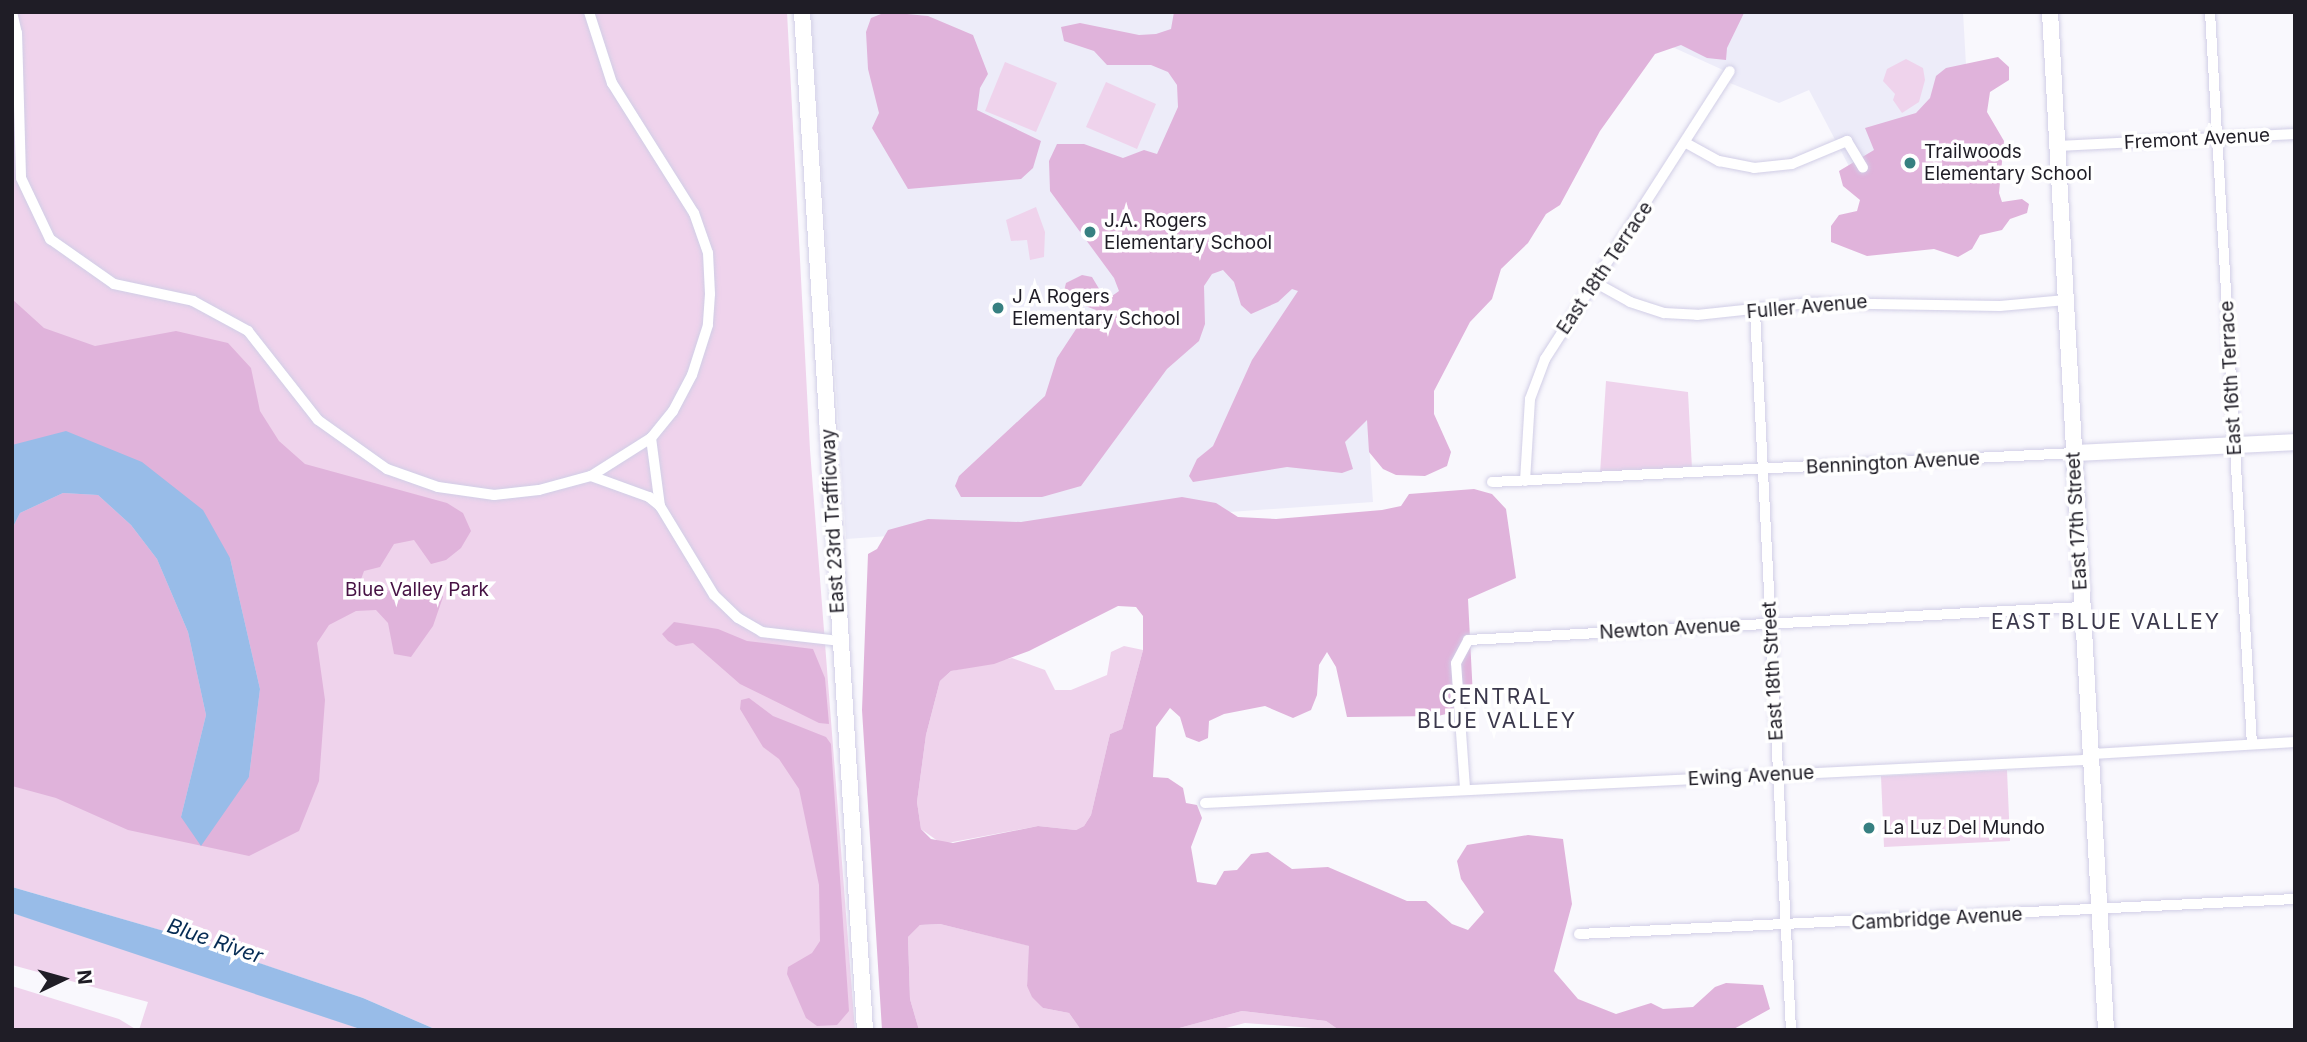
<!DOCTYPE html>
<style>
body{margin:0}
#map{position:relative;width:2307px;height:1042px;overflow:hidden;background:#f9f8fd;font-family:Inter,sans-serif}
div>[style]{position:absolute}
[style*='--x']{left:calc(var(--x)*1px);top:calc(var(--y)*1px);width:calc(var(--w)*1px);rotate:calc(var(--a)*1deg)}
.built>*{inset:0;background:#edecf9}
.green>*{inset:0;background:#efd3ec}
.forest>*{inset:0;background:#e0b3db}
.water>*{inset:0;background:#98bce8}
.roads{filter:drop-shadow(0 0 2px #d1cee6) drop-shadow(0 0 2px #d1cee6)}
.street>*{height:10px;margin:-5px;padding:0 5px;transform-origin:5px;border-radius:5px;background:#fff}
.secondary>*{height:16px;margin:-8px;padding:0 8px;transform-origin:8px;border-radius:8px;background:#fff}
.dots>*{width:19px;height:19px;translate:-50% -50%;box-sizing:border-box;border:4px solid #fff;border-radius:50%}
span{translate:-50% -50%;white-space:nowrap;text-align:center;line-height:1.15;-webkit-text-stroke:7px #fff;paint-order:stroke}
.street-label{font-size:19px;color:#1f1d26}
.poi-label{font-size:19px;color:#1f1d26}
.left{translate:0 -50%;text-align:left}
.park-label{font-size:19px;color:#461244}
.neighbourhood-label{font-size:21px;color:#3b384c;letter-spacing:2px}
.water-label{font-size:21px;color:#062c54;font-style:italic}
.frame{position:absolute;inset:0;border:14px solid #1f1d26;pointer-events:none}
.north{position:absolute;left:28px;top:944px;width:70px;height:70px;-webkit-text-stroke:5px #fff;paint-order:stroke;rotate:85deg;font-size:19px;font-weight:700;line-height:28px;text-align:center;color:#1f1d26}
.north::after{content:'';display:block;margin:auto;width:24px;height:32px;background:#1f1d26;clip-path:polygon(50% 0,100% 100%,50% 72%,0 100%)}
</style>
<div id="map">
<div class="built">
<i style="clip-path:polygon(811px 12px,1340px 12px,1373px 502px,846px 539px)"></i>
<i style="clip-path:polygon(1651px 12px,1963px 12px,1975px 224px,1883px 231px,1809px 90px,1779px 103px,1730px 83px,1734px 75px,1668px 45px)"></i>
</div>
<div class="green">
<i style="clip-path:polygon(12px 12px,787px 12px,810px 450px,855px 1030px,437px 1030px,363px 998px,160px 930px,12px 887px)"></i>
<i style="clip-path:polygon(1906px 59px,1923px 68px,1925px 80px,1919px 102px,1902px 113px,1893px 100px,1895px 94px,1883px 81px,1887px 69px)"></i>
<i style="clip-path:polygon(1005px 62px,1057px 83px,1036px 132px,985px 111px)"></i>
<i style="clip-path:polygon(1106px 82px,1156px 104px,1137px 149px,1086px 127px)"></i>
<i style="clip-path:polygon(1036px 207px,1045px 232px,1044px 257px,1030px 260px,1027px 240px,1011px 241px,1006px 220px)"></i>
<i style="clip-path:polygon(1606px 381px,1688px 392px,1692px 469px,1600px 474px)"></i>
<i style="clip-path:polygon(1124px 646px,1143px 650px,1122px 729px,1110px 734px,1091px 815px,1084px 826px,1076px 830px,1038px 826px,942px 844px,921px 829px,917px 802px,926px 735px,940px 681px,951px 671px,1012px 658px,1045px 670px,1055px 690px,1071px 690px,1107px 675px,1111px 652px)"></i>
<i style="clip-path:polygon(2007px 770px,2010px 841px,1884px 847px,1881px 776px)"></i>
<i style="clip-path:polygon(12px 913px,162px 959px,363px 1030px,139px 1030px,148px 1002px,12px 965px)"></i>
<i style="clip-path:polygon(940px 924px,1030px 946px,1027px 986px,1043px 1008px,1069px 1013px,1081px 1030px,919px 1030px,910px 999px,908px 937px,920px 925px)"></i>
<i style="clip-path:polygon(12px 986px,119px 1019px,137px 1030px,12px 1030px)"></i>
<i style="clip-path:polygon(1242px 1011px,1326px 1021px,1339px 1030px,1245px 1023px,1218px 1030px,1172px 1030px)"></i>
</div>
<div class="forest">
<i style="clip-path:polygon(886px 12px,928px 16px,973px 35px,988px 74px,980px 88px,977px 110px,1041px 141px,1033px 168px,1021px 179px,908px 189px,872px 128px,879px 113px,868px 69px,866px 32px,871px 18px)"></i>
<i style="clip-path:polygon(1174px 12px,1744px 12px,1744px 13px,1727px 48px,1726px 60px,1707px 58px,1681px 45px,1655px 54px,1600px 131px,1560px 205px,1546px 214px,1528px 243px,1501px 269px,1492px 299px,1470px 322px,1434px 391px,1434px 414px,1451px 452px,1447px 466px,1425px 476px,1396px 475px,1383px 469px,1369px 452px,1367px 420px,1345px 442px,1353px 469px,1342px 473px,1287px 467px,1193px 482px,1189px 476px,1197px 459px,1213px 446px,1252px 360px,1298px 291px,1292px 289px,1278px 302px,1251px 314px,1241px 305px,1234px 282px,1223px 270px,1212px 274px,1204px 286px,1205px 324px,1199px 341px,1167px 369px,1081px 486px,1042px 497px,961px 497px,955px 486px,959px 476px,1045px 396px,1057px 358px,1080px 323px,1096px 310px,1072px 301px,1064px 291px,1066px 283px,1082px 275px,1092px 277px,1101px 292px,1112px 296px,1119px 291px,1114px 278px,1050px 191px,1049px 161px,1057px 144px,1084px 144px,1123px 158px,1144px 150px,1157px 154px,1178px 107px,1177px 85px,1168px 72px,1151px 65px,1107px 65px,1094px 51px,1064px 41px,1061px 27px,1080px 23px,1139px 35px,1156px 34px,1171px 29px)"></i>
<i style="clip-path:polygon(1998px 57px,2009px 67px,2009px 80px,1990px 92px,1987px 112px,2004px 141px,1999px 193px,2002px 202px,2022px 199px,2029px 204px,2027px 213px,2010px 219px,2002px 230px,1980px 235px,1972px 249px,1958px 257px,1934px 249px,1867px 256px,1831px 242px,1831px 226px,1839px 215px,1857px 211px,1860px 200px,1843px 186px,1839px 171px,1874px 150px,1865px 128px,1916px 113px,1930px 98px,1936px 76px,1946px 68px)"></i>
<i style="clip-path:polygon(12px 299px,44px 328px,95px 346px,176px 331px,228px 343px,251px 368px,260px 411px,279px 441px,305px 464px,447px 503px,463px 513px,471px 531px,461px 548px,446px 560px,431px 564px,414px 540px,394px 544px,380px 567px,364px 571px,359px 585px,370px 593px,435px 584px,443px 597px,433px 626px,411px 657px,394px 654px,388px 623px,376px 610px,356px 611px,329px 625px,317px 643px,325px 700px,319px 781px,299px 831px,249px 856px,128px 830px,56px 798px,12px 786px,12px 529px,20px 513px,63px 493px,98px 495px,131px 525px,157px 559px,188px 632px,206px 715px,181px 817px,249px 777px,260px 689px,230px 558px,12px 445px)"></i>
<i style="clip-path:polygon(evenodd,1474px 489px,1492px 494px,1506px 509px,1516px 578px,1468px 599px,1473px 697px,1458px 711px,1438px 716px,1347px 717px,1336px 667px,1327px 652px,1319px 665px,1317px 695px,1311px 710px,1293px 718px,1265px 706px,1224px 714px,1209px 721px,1208px 738px,1199px 742px,1186px 737px,1180px 717px,1170px 708px,1156px 727px,1153px 777px,1168px 778px,1183px 788px,1186px 803px,1197px 805px,1202px 818px,1191px 847px,1197px 882px,1216px 885px,1224px 871px,1237px 870px,1251px 854px,1268px 852px,1292px 869px,1328px 867px,1407px 901px,1426px 901px,1452px 924px,1468px 930px,1484px 912px,1461px 879px,1457px 861px,1467px 845px,1528px 835px,1563px 839px,1572px 904px,1554px 971px,1578px 999px,1616px 1014px,1651px 1003px,1663px 1009px,1693px 1007px,1715px 987px,1726px 983px,1763px 985px,1770px 1009px,1732px 1030px,1339px 1030px,1326px 1021px,1242px 1011px,1172px 1030px,1081px 1030px,1069px 1013px,1043px 1008px,1032px 997px,1027px 986px,1029px 946px,940px 924px,920px 925px,908px 937px,910px 999px,919px 1030px,882px 1030px,862px 710px,868px 554px,877px 549px,888px 530px,928px 519px,1021px 522px,1182px 497px,1216px 503px,1238px 517px,1276px 519px,1382px 510px,1401px 506px,1409px 494px,1474px 489px,1118px 606px,1136px 607px,1143px 616px,1143px 650px,1122px 729px,1110px 734px,1091px 815px,1084px 826px,1076px 830px,1038px 826px,953px 843px,931px 839px,921px 829px,917px 802px,926px 735px,940px 681px,951px 671px,994px 664px,1029px 651px,1118px 606px)"></i>
<i style="clip-path:polygon(674px 622px,718px 629px,747px 641px,813px 649px,825px 678px,829px 724px,819px 723px,740px 684px,693px 643px,676px 646px,668px 641px,662px 634px)"></i>
<i style="clip-path:polygon(749px 698px,773px 716px,826px 737px,831px 744px,849px 1011px,837px 1025px,817px 1026px,806px 1018px,787px 974px,788px 967px,812px 953px,820px 941px,819px 885px,799px 789px,779px 759px,763px 747px,740px 709px,741px 700px)"></i>
</div>
<div class="water">
<i style="clip-path:polygon(66px 431px,142px 462px,203px 510px,230px 558px,260px 689px,249px 777px,201px 846px,181px 817px,206px 715px,188px 632px,157px 559px,131px 525px,98px 495px,63px 493px,20px 513px,12px 529px,12px 445px)"></i>
<i style="clip-path:polygon(12px 887px,164px 931px,363px 998px,437px 1030px,363px 1030px,12px 913px)"></i>
</div>
<div class="roads">
<div class="street">
<i style="--x:12;--y:12;--w:22;--a:77"></i>
<i style="--x:17;--y:33;--w:145;--a:88.4"></i>
<i style="--x:21;--y:178;--w:68;--a:64.6"></i>
<i style="--x:50;--y:239;--w:78;--a:35.1"></i>
<i style="--x:114;--y:284;--w:81;--a:12.1"></i>
<i style="--x:193;--y:301;--w:63;--a:28.6"></i>
<i style="--x:248;--y:331;--w:113;--a:51.8"></i>
<i style="--x:318;--y:420;--w:85;--a:35.4"></i>
<i style="--x:387;--y:469;--w:54;--a:19.4"></i>
<i style="--x:438;--y:487;--w:57;--a:8.1"></i>
<i style="--x:494;--y:495;--w:45;--a:-6.3"></i>
<i style="--x:539;--y:490;--w:54;--a:-15.1"></i>
<i style="--x:591;--y:476;--w:62;--a:19.9"></i>
<i style="--x:649;--y:497;--w:14;--a:39"></i>
<i style="--x:660;--y:506;--w:104;--a:58.8"></i>
<i style="--x:714;--y:595;--w:33;--a:44"></i>
<i style="--x:738;--y:618;--w:28;--a:30"></i>
<i style="--x:762;--y:632;--w:79;--a:6.6"></i>
<i style="--x:589;--y:12;--w:75;--a:72.1"></i>
<i style="--x:612;--y:83;--w:154;--a:57.8"></i>
<i style="--x:694;--y:213;--w:42;--a:70.7"></i>
<i style="--x:708;--y:253;--w:41;--a:87.2"></i>
<i style="--x:710;--y:294;--w:31;--a:94"></i>
<i style="--x:708;--y:325;--w:52;--a:107.7"></i>
<i style="--x:692;--y:375;--w:41;--a:117.8"></i>
<i style="--x:673;--y:411;--w:35;--a:129"></i>
<i style="--x:651;--y:438;--w:71;--a:147.7"></i>
<i style="--x:2210;--y:12;--w:733;--a:86.72"></i>
<i style="--x:1686;--y:143;--w:38;--a:29"></i>
<i style="--x:1719;--y:161;--w:36;--a:11"></i>
<i style="--x:1754;--y:168;--w:38;--a:-6"></i>
<i style="--x:1792;--y:164;--w:60;--a:-22.7"></i>
<i style="--x:1847;--y:141;--w:31;--a:59"></i>
<i style="--x:2058;--y:146;--w:237;--a:-2.9"></i>
<i style="--x:1596;--y:283;--w:39;--a:29"></i>
<i style="--x:1630;--y:302;--w:36;--a:18"></i>
<i style="--x:1664;--y:313;--w:33;--a:3"></i>
<i style="--x:1697;--y:315;--w:114;--a:-6.1"></i>
<i style="--x:1810;--y:303;--w:190;--a:0.9"></i>
<i style="--x:2000;--y:306;--w:66;--a:-5.2"></i>
<i style="--x:1755;--y:312;--w:719;--a:87.13"></i>
<i style="--x:651;--y:438;--w:69;--a:82.5"></i>
<i style="--x:1525;--y:481;--w:82;--a:-86.5"></i>
<i style="--x:1530;--y:399;--w:43;--a:-69.4"></i>
<i style="--x:1545;--y:359;--w:342;--a:-57.3"></i>
<i style="--x:1492;--y:482;--w:583;--a:-2.85"></i>
<i style="--x:1465;--y:788;--w:125;--a:-94.1"></i>
<i style="--x:1456;--y:663;--w:26;--a:-62"></i>
<i style="--x:1468;--y:640;--w:615;--a:-3.08"></i>
<i style="--x:1205;--y:803;--w:880;--a:-2.8"></i>
<i style="--x:2084;--y:760;--w:11;--a:-34"></i>
<i style="--x:2093;--y:754;--w:202;--a:-3.4"></i>
<i style="--x:1579;--y:934;--w:717;--a:-2.8"></i>
</div>
<div class="secondary">
<i style="--x:802;--y:12;--w:1020;--a:86.46"></i>
<i style="--x:2050;--y:12;--w:1020;--a:86.85"></i>
<i style="--x:2074;--y:453;--w:221;--a:-2.8"></i>
</div>
</div>
<div class="dots">
<i style="left:1910px;top:163px;background:#378081"></i>
<i style="left:1090px;top:232px;background:#378081"></i>
<i style="left:998px;top:308px;background:#378081"></i>
<i style="left:1869px;top:828px;background:#378081"></i>
</div>
<div class="street-label">
<span style="left:2197px;top:139px;rotate:-3deg">Fremont Avenue</span>
<span style="left:1605px;top:268px;rotate:-56deg">East 18th Terrace</span>
<span style="left:1807px;top:307px;rotate:-5deg">Fuller Avenue</span>
<span style="left:2231px;top:378px;rotate:-93deg">East 16th Terrace</span>
<span style="left:1893px;top:463px;rotate:-3deg">Bennington Avenue</span>
<span style="left:833px;top:521px;rotate:-93deg">East 23rd Trafficway</span>
<span style="left:2077px;top:521px;rotate:-93deg">East 17th Street</span>
<span style="left:1670px;top:629px;rotate:-3deg">Newton Avenue</span>
<span style="left:1773px;top:671px;rotate:-93deg">East 18th Street</span>
<span style="left:1751px;top:776px;rotate:-3deg">Ewing Avenue</span>
<span style="left:1937px;top:919px;rotate:-3deg">Cambridge Avenue</span>
</div>
<div class="poi-label">
<span class="left" style="left:1924px;top:163px">Trailwoods<br>Elementary School</span>
<span class="left" style="left:1104px;top:232px">J.A. Rogers<br>Elementary School</span>
<span class="left" style="left:1012px;top:308px">J A Rogers<br>Elementary School</span>
<span class="left" style="left:1883px;top:828px">La Luz Del Mundo</span>
</div>
<div class="park-label">
<span style="left:417px;top:590px">Blue Valley Park</span>
</div>
<div class="neighbourhood-label">
<span style="left:2106px;top:622px">EAST BLUE VALLEY</span>
<span style="left:1497px;top:709px">CENTRAL<br>BLUE VALLEY</span>
</div>
<div class="water-label">
<span style="left:215px;top:941px;rotate:19deg">Blue River</span>
</div>
<div class="frame"></div>
<div class="north">N</div>
</div>
